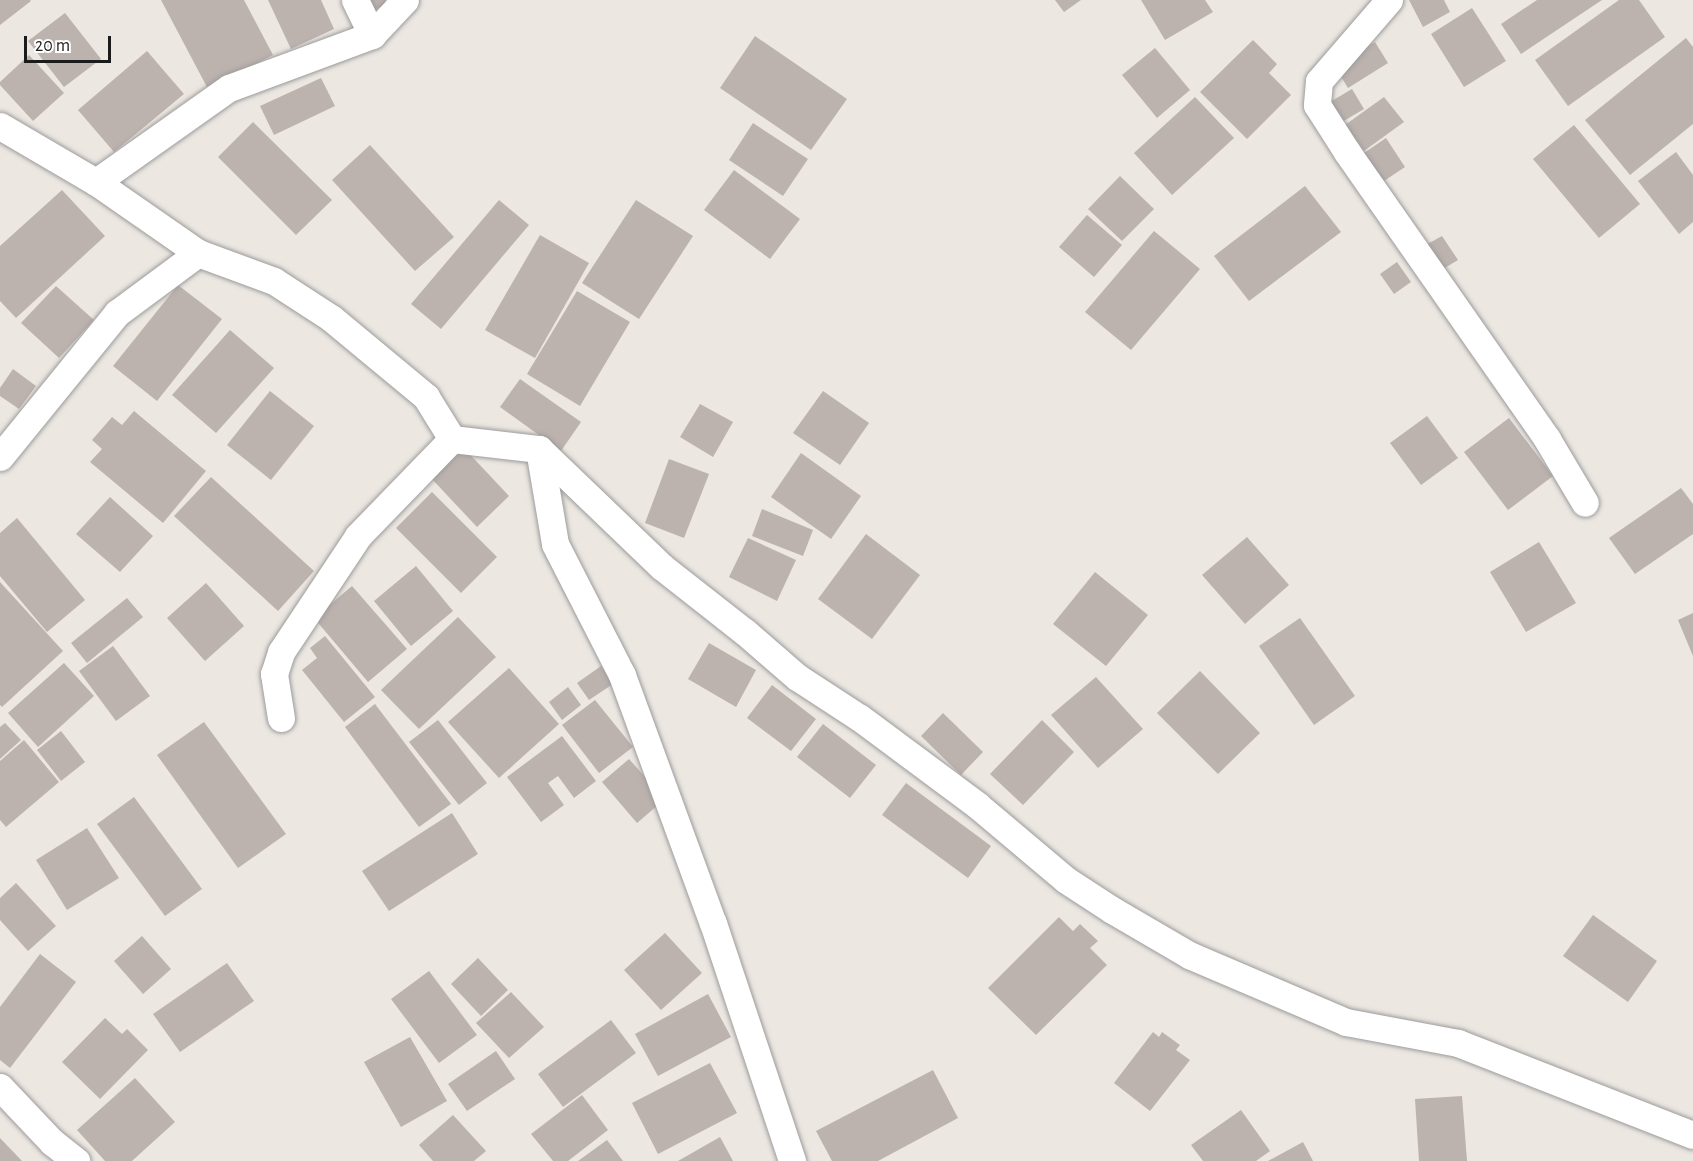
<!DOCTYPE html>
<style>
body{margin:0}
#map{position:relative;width:1693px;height:1161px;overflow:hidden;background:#ece7e1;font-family:"Alegreya Sans",sans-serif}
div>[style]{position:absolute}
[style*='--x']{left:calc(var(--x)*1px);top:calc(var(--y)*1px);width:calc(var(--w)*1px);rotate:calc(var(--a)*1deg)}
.building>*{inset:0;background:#bcb2ae}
.roads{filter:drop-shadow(0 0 2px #9c9c9c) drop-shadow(0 0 2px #9c9c9c)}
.street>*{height:27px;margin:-13.5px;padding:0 13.5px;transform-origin:13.5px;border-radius:13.5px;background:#fff}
span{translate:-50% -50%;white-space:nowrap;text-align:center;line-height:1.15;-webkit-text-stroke:4.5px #fff;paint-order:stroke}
.scale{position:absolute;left:24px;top:36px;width:87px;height:27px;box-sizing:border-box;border:3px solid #1b1b1b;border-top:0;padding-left:8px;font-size:18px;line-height:21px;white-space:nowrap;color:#1b1b1b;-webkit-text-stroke:4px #fff;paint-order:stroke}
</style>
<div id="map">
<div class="building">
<i style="clip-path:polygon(0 0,30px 0,31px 1px,0 25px)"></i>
<i style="clip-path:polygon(161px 0,244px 0,273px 55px,208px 89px)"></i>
<i style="clip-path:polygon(268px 0,321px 0,334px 29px,291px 49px)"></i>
<i style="clip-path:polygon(361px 0,385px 0,387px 4px,367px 13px)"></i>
<i style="clip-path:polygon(1055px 0,1081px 0,1064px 12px)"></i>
<i style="clip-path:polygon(1141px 0,1205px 0,1213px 12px,1165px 40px)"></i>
<i style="clip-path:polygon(1409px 0,1444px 0,1450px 12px,1423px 27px)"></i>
<i style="clip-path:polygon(1537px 0,1602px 0,1521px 54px,1501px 24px)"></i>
<i style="clip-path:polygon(1619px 0,1639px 0,1665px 37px,1568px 106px,1535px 60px)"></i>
<i style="clip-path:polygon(1472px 8px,1506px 61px,1464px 87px,1431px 34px)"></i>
<i style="clip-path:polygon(65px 13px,101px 59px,64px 87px,28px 41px)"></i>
<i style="clip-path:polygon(755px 36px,847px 99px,811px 150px,720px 88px)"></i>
<i style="clip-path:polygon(1686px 38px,1693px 47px,1693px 124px,1630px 175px,1585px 120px)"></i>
<i style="clip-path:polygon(1253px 40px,1277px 64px,1269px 73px,1291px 95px,1247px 139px,1200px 92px)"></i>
<i style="clip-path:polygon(1375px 42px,1388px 63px,1348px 88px,1335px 67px)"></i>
<i style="clip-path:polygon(1155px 48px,1190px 90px,1157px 118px,1122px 75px)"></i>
<i style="clip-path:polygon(147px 51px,184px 94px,114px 152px,78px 110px)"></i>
<i style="clip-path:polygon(29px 55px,64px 93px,33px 121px,0 85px,0 82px)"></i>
<i style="clip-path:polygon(321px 78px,335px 106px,274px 135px,260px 106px)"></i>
<i style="clip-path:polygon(1352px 89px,1364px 109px,1342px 122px,1330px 102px)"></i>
<i style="clip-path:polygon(1195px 97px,1234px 138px,1172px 195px,1134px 153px)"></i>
<i style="clip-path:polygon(1384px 97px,1404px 122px,1364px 151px,1345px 125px)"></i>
<i style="clip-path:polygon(253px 122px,332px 200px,296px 235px,218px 157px)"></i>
<i style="clip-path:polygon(753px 123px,808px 159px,783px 196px,729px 160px)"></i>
<i style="clip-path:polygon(1574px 125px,1640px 204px,1599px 238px,1533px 159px)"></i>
<i style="clip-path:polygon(1386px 138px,1405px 167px,1384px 181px,1364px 153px)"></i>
<i style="clip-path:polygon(370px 145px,454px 237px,415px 271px,332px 180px)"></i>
<i style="clip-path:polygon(1676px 152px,1693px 175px,1693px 222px,1679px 234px,1638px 181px)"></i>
<i style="clip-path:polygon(734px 170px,800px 219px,770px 259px,704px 210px)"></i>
<i style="clip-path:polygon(1120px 176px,1154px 209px,1122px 241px,1088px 209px)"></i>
<i style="clip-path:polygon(1305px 186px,1341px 232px,1249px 301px,1214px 256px)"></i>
<i style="clip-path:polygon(62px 190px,105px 236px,16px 318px,0 301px,0 246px)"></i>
<i style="clip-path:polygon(499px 200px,529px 225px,441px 329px,411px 304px)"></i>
<i style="clip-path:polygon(636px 200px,693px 236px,639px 319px,582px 283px)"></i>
<i style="clip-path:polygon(1087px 215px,1122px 245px,1094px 277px,1059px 247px)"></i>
<i style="clip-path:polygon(1154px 231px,1200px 269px,1131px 350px,1085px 312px)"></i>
<i style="clip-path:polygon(540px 235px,589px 263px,535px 358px,485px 330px)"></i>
<i style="clip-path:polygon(1442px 236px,1458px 260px,1438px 272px,1422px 247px)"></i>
<i style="clip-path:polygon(1397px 262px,1411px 282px,1394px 294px,1380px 274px)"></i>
<i style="clip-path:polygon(178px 285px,222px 319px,157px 401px,113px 366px)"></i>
<i style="clip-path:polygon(56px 286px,94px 320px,59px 358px,21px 323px)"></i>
<i style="clip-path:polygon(577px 291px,630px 322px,580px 406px,527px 374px)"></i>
<i style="clip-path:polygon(230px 330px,274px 368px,216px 433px,172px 395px)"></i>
<i style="clip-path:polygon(13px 369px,36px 386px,19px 409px,0 396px,0 388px)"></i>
<i style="clip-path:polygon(520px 379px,581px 422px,561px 451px,500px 407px)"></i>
<i style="clip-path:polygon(270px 391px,314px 426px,271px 480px,227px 445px)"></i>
<i style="clip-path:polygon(823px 391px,869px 423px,840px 465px,793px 433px)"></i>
<i style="clip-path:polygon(700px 404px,733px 422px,713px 457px,680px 437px)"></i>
<i style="clip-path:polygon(134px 411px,206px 471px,163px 523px,90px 462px,102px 449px,92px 440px,112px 417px,122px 425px)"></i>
<i style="clip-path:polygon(1427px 416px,1458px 458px,1421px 485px,1390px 443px)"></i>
<i style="clip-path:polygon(1509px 418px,1553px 476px,1508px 510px,1464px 452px)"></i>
<i style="clip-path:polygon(463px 447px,509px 496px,477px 527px,431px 478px)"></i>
<i style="clip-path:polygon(801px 453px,861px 496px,831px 539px,771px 497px)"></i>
<i style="clip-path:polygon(669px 459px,709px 474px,684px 538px,645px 523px)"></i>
<i style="clip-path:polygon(211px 477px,314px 571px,278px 611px,174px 516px)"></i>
<i style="clip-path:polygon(1681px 488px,1693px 504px,1693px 534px,1635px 574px,1609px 538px)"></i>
<i style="clip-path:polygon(432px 492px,497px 557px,461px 593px,396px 528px)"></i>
<i style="clip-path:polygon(110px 497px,153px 536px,120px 572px,76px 534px)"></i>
<i style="clip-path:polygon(762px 509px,813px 530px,803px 556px,752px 536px)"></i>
<i style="clip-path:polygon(17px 518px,85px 600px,47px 632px,0 576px,0 533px)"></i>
<i style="clip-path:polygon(866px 534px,920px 575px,872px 639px,818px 599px)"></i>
<i style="clip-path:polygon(1247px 537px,1289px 585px,1245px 624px,1202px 575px)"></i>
<i style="clip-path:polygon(748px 538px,796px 560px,777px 601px,729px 577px)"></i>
<i style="clip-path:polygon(1539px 542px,1576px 603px,1526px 632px,1490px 572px)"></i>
<i style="clip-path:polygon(416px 566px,453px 611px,411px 646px,374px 601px)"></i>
<i style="clip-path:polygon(1095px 572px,1148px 615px,1106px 666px,1053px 624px)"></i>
<i style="clip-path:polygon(0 582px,63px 651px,2px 707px,0 705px)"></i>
<i style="clip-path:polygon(206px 583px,244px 626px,205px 661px,167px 618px)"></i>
<i style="clip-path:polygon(352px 586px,407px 649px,368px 682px,314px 618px)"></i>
<i style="clip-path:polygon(127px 598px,143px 617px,87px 663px,71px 643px)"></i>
<i style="clip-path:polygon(1693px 613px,1693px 656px,1678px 620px)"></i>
<i style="clip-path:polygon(458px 617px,496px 657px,419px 729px,381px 690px)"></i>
<i style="clip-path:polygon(1300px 618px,1355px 696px,1314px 725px,1259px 646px)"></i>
<i style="clip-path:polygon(325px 636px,375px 697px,344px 722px,302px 670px,317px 658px,310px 648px)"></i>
<i style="clip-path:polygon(709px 643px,756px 670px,736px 707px,688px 679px)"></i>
<i style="clip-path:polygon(113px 646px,150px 696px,116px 721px,79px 671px)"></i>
<i style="clip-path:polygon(64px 663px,94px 696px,38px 747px,8px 713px)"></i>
<i style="clip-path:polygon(601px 666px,613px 684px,589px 700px,577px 683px)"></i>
<i style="clip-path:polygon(509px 668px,559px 724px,499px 778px,448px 722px)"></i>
<i style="clip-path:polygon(1200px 671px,1260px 733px,1218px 774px,1157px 713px)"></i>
<i style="clip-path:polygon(1096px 677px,1143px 729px,1098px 768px,1051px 715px)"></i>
<i style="clip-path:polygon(772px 685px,816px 719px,791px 751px,747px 718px)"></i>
<i style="clip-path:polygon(568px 687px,581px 705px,562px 720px,549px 702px)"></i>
<i style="clip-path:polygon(595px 700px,633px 747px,599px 773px,562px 725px)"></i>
<i style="clip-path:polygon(375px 704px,451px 804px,419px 827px,345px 727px)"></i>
<i style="clip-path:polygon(943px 713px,983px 752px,961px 775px,921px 736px)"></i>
<i style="clip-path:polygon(438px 720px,487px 783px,459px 805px,409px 742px)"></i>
<i style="clip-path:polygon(1042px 720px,1074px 752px,1023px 805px,990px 774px)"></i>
<i style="clip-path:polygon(204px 722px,286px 834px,238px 868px,157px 755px)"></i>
<i style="clip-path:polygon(5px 723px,21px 740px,0 759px,0 727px)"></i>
<i style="clip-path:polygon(823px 724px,876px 765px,850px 798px,797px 757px)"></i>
<i style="clip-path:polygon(61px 731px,85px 762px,61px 781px,37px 750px)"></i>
<i style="clip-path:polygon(562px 736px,596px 781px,574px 798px,558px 776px,548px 783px,564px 805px,541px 822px,507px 777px)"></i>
<i style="clip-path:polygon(24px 740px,59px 782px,6px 827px,0 820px,0 761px)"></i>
<i style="clip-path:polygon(629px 759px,665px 799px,637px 823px,602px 782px)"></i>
<i style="clip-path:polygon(906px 783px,991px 846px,968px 878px,882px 815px)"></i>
<i style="clip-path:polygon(134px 797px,202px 889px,165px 916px,97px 824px)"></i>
<i style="clip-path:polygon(452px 813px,478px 854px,389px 911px,362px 871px)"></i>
<i style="clip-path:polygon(87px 828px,119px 878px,67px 910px,36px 860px)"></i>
<i style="clip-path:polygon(16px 883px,56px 926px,28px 951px,0 920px,0 898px)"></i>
<i style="clip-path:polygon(1593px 915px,1657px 961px,1628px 1002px,1563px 956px)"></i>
<i style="clip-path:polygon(1059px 917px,1073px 931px,1080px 924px,1098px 941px,1090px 948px,1107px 965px,1036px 1035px,988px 988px)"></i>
<i style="clip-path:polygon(665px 933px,702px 973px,661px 1010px,624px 970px)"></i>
<i style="clip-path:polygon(142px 936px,171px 969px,143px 994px,114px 961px)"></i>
<i style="clip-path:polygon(40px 954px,76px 982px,10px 1068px,0 1060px,0 1007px)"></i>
<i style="clip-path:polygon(478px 958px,508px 990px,481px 1016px,451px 984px)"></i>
<i style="clip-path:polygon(227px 963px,254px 1001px,180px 1052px,153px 1014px)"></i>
<i style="clip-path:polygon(429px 971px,477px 1035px,439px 1063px,391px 999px)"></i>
<i style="clip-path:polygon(511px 992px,544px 1027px,509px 1058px,476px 1023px)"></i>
<i style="clip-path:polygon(708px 994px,731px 1037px,658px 1076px,635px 1034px)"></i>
<i style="clip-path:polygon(105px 1018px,122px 1034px,127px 1029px,148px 1050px,100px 1099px,62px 1062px)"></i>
<i style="clip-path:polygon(611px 1020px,636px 1053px,563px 1107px,538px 1074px)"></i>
<i style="clip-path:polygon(1153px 1032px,1159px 1037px,1162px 1032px,1180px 1045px,1176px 1050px,1190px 1060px,1150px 1111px,1114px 1083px)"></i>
<i style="clip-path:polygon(410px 1037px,447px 1101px,401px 1127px,364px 1062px)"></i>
<i style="clip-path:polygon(496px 1051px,515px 1079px,467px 1111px,448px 1084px)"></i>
<i style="clip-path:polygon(710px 1063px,737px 1113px,658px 1154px,632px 1103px)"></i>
<i style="clip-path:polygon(933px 1070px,958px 1118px,878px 1161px,832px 1161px,816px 1131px)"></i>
<i style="clip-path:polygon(135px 1078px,175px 1122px,132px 1161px,105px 1161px,77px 1130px)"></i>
<i style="clip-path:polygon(582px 1095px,608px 1130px,568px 1161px,553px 1161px,531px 1134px)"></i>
<i style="clip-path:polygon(1462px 1096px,1467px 1161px,1419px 1161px,1415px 1099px)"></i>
<i style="clip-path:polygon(1241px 1110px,1270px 1151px,1256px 1161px,1203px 1161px,1191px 1145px)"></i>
<i style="clip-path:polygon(453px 1115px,486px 1151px,474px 1161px,433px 1161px,419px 1145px)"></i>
<i style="clip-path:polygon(720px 1137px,733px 1161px,678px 1161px)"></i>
<i style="clip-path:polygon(0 1138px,22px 1161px,0 1161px)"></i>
<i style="clip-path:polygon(607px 1140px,623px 1161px,578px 1161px)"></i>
<i style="clip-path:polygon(1303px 1142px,1313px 1161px,1268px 1161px)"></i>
</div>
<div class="roads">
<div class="street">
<i style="--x:355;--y:0;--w:39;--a:64"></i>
<i style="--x:1389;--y:0;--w:107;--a:130.8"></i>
<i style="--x:1319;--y:81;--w:24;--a:95"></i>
<i style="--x:1317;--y:105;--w:56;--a:57.4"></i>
<i style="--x:1347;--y:152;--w:350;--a:55.1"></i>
<i style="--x:1547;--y:439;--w:74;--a:59.3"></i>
<i style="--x:0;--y:126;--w:111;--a:30.3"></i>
<i style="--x:96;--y:182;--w:124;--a:34.8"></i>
<i style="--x:198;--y:253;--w:81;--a:20.2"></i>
<i style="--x:274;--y:281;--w:68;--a:33"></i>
<i style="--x:331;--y:318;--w:124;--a:39.7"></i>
<i style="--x:426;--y:397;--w:49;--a:58.2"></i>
<i style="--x:452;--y:439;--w:88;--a:6.6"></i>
<i style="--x:539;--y:449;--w:96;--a:80.4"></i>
<i style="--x:555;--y:544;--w:147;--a:62.9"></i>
<i style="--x:622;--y:675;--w:264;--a:69.9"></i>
<i style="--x:713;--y:923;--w:251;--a:71.6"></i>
<i style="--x:96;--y:182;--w:163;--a:-35.3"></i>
<i style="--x:229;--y:88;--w:153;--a:-20.3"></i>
<i style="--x:372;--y:35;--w:48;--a:-46.7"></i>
<i style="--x:539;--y:449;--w:170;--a:43.8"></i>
<i style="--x:662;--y:567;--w:105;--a:38.1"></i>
<i style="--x:745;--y:632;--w:69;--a:40.9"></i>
<i style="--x:797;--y:677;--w:75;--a:33.1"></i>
<i style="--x:860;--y:718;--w:146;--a:36.6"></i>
<i style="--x:977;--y:805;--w:116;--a:40.1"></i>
<i style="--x:1066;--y:880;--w:55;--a:33.1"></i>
<i style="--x:1112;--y:910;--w:89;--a:30.3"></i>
<i style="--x:1189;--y:955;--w:171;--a:23.1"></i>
<i style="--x:1346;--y:1022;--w:114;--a:10.6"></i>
<i style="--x:1458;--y:1043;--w:252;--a:21.4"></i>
<i style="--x:0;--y:457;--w:186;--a:-50.9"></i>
<i style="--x:117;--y:313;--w:101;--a:-36.5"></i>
<i style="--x:281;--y:718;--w:45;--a:-99"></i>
<i style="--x:274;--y:674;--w:23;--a:-72"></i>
<i style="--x:281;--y:652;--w:139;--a:-56.4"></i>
<i style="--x:358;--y:536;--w:135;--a:-45.9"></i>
<i style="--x:0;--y:1087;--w:76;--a:46.6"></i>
<i style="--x:52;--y:1142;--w:31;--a:38"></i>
</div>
</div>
<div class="scale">20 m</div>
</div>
